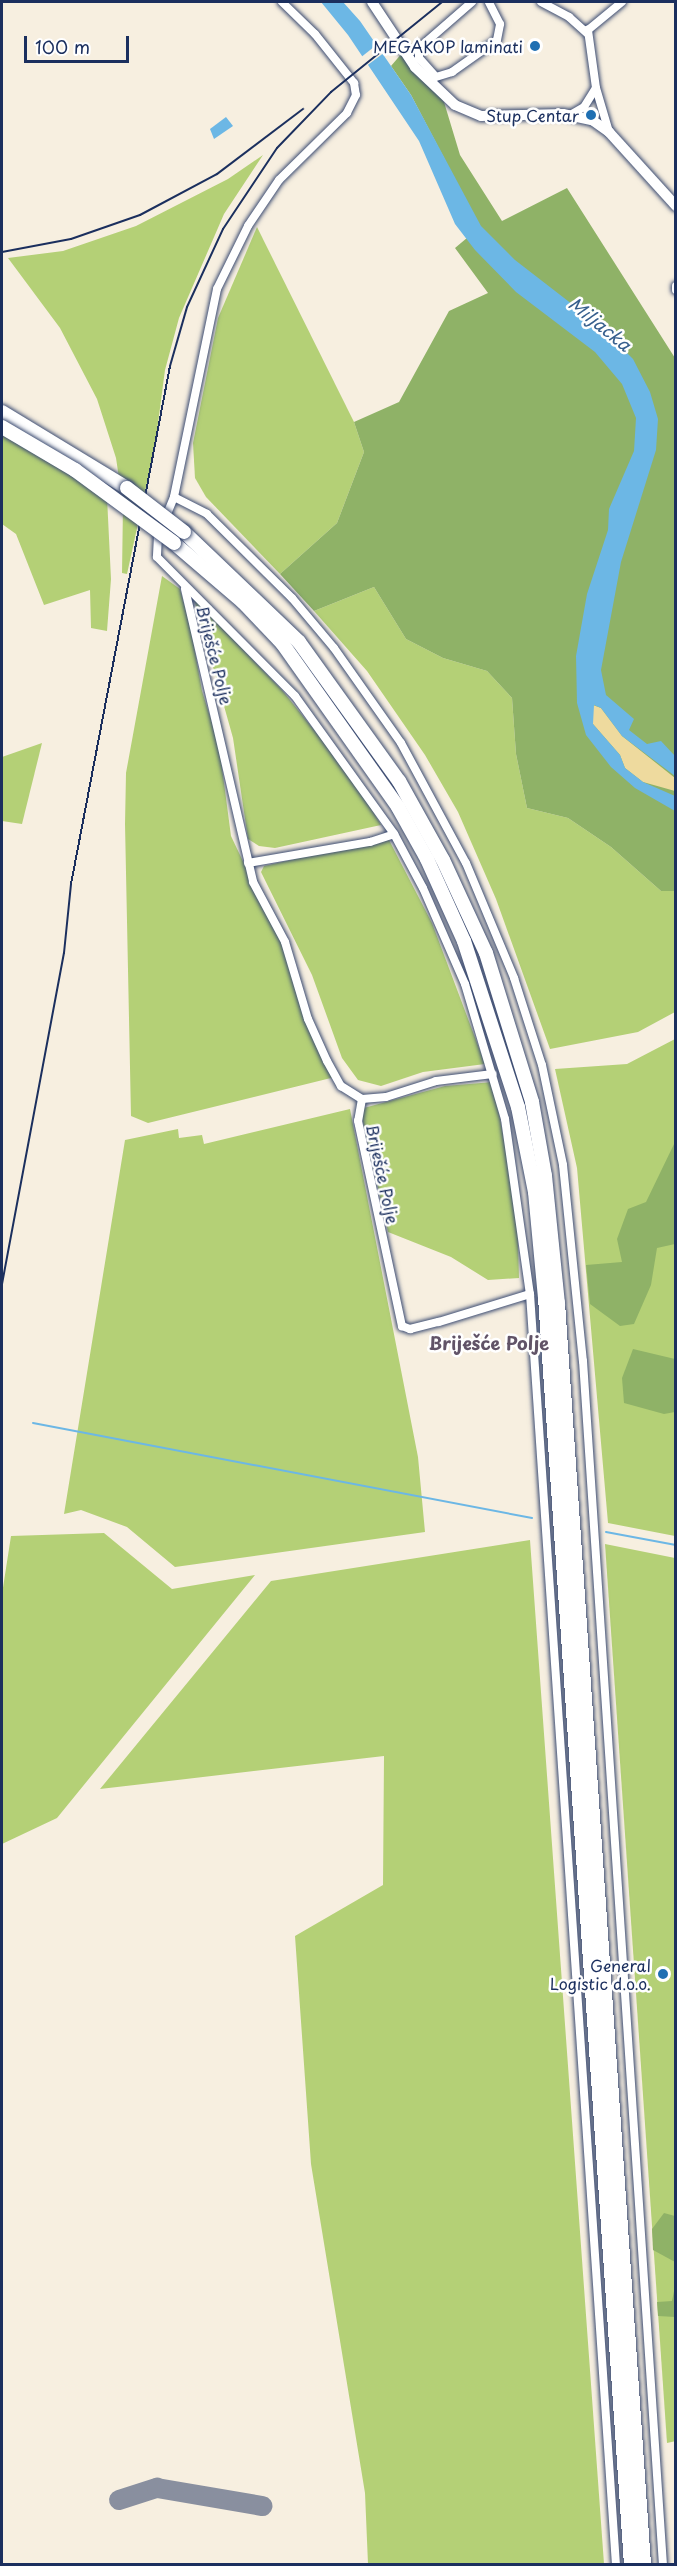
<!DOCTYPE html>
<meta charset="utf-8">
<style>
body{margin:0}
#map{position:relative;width:677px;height:2566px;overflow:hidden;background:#f7efe0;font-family:"Playpen Sans",sans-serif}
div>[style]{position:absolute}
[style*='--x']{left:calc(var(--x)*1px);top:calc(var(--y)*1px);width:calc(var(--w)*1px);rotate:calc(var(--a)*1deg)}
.green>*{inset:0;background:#b4d076}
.forest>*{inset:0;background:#8fb267}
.sand>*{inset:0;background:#eeda9e}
.water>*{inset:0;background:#6cb7e5}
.pier>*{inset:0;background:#f7efe0}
.stream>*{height:2px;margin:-1px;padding:0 1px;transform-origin:1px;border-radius:1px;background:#6cb7e5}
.taxiway>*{height:20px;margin:-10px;padding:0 10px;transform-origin:10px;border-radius:10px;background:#898f9f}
.roads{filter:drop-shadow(0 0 2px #3c4c72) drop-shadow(0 0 2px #3c4c72)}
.street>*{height:8px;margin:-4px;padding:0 4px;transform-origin:4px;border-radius:4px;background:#fff}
.secondary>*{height:10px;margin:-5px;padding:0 5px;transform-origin:5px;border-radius:5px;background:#fff}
.highway>*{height:14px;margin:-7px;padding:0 7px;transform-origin:7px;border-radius:7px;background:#fff}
.rail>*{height:2px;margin:-1px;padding:0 1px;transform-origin:1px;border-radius:1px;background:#1b2f5e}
.bridges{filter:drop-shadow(0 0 2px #3c4c72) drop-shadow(0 0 2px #3c4c72)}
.highway-bridge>*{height:14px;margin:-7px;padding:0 7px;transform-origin:7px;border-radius:7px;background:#fff}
.dots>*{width:16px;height:16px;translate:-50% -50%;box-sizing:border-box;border:3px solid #fff;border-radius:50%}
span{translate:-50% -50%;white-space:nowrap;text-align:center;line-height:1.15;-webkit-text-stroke:5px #fff;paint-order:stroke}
.poi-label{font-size:16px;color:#1b2f5e}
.right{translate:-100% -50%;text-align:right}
.street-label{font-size:16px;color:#1b2f5e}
.water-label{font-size:18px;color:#375f8d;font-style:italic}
.neighbourhood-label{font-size:18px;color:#615367;font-weight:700}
.frame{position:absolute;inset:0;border:3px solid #1b2f5e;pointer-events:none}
.scale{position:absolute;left:24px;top:36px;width:105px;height:27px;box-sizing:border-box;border:3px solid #1b2f5e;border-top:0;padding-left:8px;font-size:18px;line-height:21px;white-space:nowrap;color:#1b2f5e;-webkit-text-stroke:4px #fff;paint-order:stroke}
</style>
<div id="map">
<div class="green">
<i style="clip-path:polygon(263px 155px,224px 214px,179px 318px,165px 370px,155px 446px,127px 574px,122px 573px,123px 505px,116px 458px,97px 399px,60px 328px,8px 258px,63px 251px,136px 226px,228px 179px)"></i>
<i style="clip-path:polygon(257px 227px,354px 422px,364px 452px,337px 523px,280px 574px,206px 497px,195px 478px,193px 443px,218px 318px)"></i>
<i style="clip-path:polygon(2px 433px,107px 497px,111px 579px,107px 631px,91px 628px,90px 590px,44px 605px,16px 534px,2px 524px)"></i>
<i style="clip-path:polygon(162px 576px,180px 589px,191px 629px,202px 691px,219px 745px,231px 836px,286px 952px,335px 1077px,148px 1123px,131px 1116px,125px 824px,126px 773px)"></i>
<i style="clip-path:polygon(374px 587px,406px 639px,443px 658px,487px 671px,512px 698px,516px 754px,527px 808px,568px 818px,611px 847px,661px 891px,675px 891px,675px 1012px,638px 1032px,550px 1049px,496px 899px,458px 812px,425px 755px,367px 671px,314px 611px)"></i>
<i style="clip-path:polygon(194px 599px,282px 690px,355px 781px,381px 825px,275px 848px,259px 846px,248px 839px,233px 738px)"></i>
<i style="clip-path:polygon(42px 743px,22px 824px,2px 821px,2px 757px)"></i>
<i style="clip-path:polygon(388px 838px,432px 923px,485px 1064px,423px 1072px,381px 1086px,358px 1080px,342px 1058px,312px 975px,261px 872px,264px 866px)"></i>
<i style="clip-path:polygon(675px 1039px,675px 1536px,608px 1523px,577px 1168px,555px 1069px,627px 1064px)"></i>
<i style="clip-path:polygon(493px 1082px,517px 1208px,519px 1278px,488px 1280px,451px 1257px,388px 1232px,360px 1109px,445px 1086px)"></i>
<i style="clip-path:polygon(350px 1109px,418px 1457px,425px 1532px,175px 1567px,127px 1527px,81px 1510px,64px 1514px,125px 1140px,178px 1129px,179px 1138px,202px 1135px,204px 1144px)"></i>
<i style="clip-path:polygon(104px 1533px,172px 1589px,255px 1575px,57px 1818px,2px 1844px,2px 1594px,11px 1536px)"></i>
<i style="clip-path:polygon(530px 1540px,604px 2564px,368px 2564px,365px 2493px,311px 2164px,295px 1936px,383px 1885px,384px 1756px,100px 1789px,271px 1581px)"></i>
<i style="clip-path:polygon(605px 1544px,675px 1558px,676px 2441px,667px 2443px)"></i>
</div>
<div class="forest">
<i style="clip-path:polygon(403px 52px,444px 102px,460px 155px,502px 221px,567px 188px,675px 358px,675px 891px,661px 891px,611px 847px,568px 818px,527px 808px,516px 754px,512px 698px,487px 671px,443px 658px,406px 639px,374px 587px,314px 611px,280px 574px,337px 523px,364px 452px,354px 422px,399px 402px,449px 311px,488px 293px,455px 248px,480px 227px,411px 95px,391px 66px)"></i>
<i style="clip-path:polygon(675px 1142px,675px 1244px,657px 1248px,651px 1285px,634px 1324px,620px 1326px,590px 1304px,586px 1265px,622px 1262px,617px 1239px,628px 1209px,646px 1202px)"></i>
<i style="clip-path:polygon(633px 1349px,675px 1359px,675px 1412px,664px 1414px,624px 1403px,622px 1378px)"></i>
<i style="clip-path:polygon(664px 2213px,675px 2216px,675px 2262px,653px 2250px,652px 2229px)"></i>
<i style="clip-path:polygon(675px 2286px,675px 2317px,658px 2316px,657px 2302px,672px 2301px)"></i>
</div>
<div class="sand">
<i style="clip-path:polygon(593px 705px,601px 708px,622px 736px,675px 778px,675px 791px,643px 782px,625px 768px,620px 755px,593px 724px)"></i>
</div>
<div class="water">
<i style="clip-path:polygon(321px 2px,343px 2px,360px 21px,411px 95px,481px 226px,515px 260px,599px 325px,633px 359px,650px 392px,658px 419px,656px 450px,621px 562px,601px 670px,606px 695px,634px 719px,629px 730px,647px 744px,661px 741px,675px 756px,675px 776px,622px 736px,601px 708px,594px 705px,593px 724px,620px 755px,625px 768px,643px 782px,675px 796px,675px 811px,635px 788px,611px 767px,586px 735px,577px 703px,576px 656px,587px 594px,608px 530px,609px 509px,634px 451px,636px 418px,622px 384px,595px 352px,516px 292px,475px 250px,455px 224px,419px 141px,348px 35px)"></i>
<i style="clip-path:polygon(226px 117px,233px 126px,214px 139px,210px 129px)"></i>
</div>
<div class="pier">
<i style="clip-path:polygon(379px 43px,385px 52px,365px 67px,360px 58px)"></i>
</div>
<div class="stream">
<i style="--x:33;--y:1423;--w:508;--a:10.78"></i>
<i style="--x:606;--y:1532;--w:71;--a:10.5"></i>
</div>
<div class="taxiway">
<i style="--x:119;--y:2500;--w:40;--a:-18"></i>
<i style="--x:157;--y:2488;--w:107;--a:9.7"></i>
</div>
<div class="roads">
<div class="street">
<i style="--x:282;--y:2;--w:46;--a:44.1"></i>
<i style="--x:315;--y:34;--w:63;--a:51.5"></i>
<i style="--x:354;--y:83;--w:12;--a:81"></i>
<i style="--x:356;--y:95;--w:20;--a:117"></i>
<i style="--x:347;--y:113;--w:95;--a:135.4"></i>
<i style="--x:279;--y:180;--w:55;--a:124"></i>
<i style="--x:248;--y:226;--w:70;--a:116.2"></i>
<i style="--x:217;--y:289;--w:212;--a:101.7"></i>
<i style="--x:174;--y:497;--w:42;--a:112.3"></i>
<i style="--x:158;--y:536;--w:21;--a:93"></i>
<i style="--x:157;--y:557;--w:196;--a:45.2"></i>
<i style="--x:295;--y:696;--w:170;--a:54.3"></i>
<i style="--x:394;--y:834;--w:61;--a:61.8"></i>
<i style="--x:423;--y:888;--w:105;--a:66.4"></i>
<i style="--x:465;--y:984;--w:141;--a:73.5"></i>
<i style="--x:505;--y:1119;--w:177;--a:81.9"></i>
<i style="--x:530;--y:1294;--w:1273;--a:86.13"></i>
<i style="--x:472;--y:2;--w:70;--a:139"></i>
<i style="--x:419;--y:48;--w:10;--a:90"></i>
<i style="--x:419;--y:58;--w:25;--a:48"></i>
<i style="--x:436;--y:77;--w:17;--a:-17"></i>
<i style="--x:452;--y:72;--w:55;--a:-35.4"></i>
<i style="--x:497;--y:40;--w:16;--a:-79"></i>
<i style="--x:500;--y:24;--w:25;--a:-117"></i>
<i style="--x:541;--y:2;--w:32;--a:28"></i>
<i style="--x:569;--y:17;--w:24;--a:42"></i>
<i style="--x:596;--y:88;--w:46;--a:73.5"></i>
<i style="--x:572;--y:114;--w:14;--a:-30"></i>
<i style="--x:584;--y:107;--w:22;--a:-58"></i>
<i style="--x:596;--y:88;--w:59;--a:-97.9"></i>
<i style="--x:588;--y:30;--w:44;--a:-39.5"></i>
<i style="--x:676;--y:286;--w:4;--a:90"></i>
<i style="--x:174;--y:497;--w:37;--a:27"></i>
<i style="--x:207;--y:514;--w:120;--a:44.7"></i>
<i style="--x:292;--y:598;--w:65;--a:50"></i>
<i style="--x:334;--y:648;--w:116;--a:54.8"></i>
<i style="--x:401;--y:743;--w:136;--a:61.6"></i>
<i style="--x:466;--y:863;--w:125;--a:67.3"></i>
<i style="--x:514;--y:978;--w:91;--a:72.2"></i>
<i style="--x:542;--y:1065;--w:102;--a:78.1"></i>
<i style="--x:563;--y:1165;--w:197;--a:84.2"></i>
<i style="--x:583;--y:1361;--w:1206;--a:86.2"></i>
<i style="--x:185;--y:589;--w:301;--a:76.9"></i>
<i style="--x:253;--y:882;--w:68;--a:61.9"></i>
<i style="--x:285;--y:942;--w:80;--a:73.4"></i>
<i style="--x:308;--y:1019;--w:46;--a:65.7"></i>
<i style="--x:327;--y:1061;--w:29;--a:61"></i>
<i style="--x:341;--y:1086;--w:25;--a:32"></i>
<i style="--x:362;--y:1099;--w:22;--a:100"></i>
<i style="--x:358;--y:1121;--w:210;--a:77.9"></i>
<i style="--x:402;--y:1326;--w:9;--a:21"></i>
<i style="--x:410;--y:1329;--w:30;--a:-14"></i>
<i style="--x:439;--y:1322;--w:95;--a:-17.1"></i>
<i style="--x:248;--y:863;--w:124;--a:-9.8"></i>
<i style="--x:370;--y:842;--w:25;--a:-18"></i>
<i style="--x:362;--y:1099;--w:24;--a:-5"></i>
<i style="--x:386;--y:1097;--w:52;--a:-17.7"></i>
<i style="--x:436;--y:1081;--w:57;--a:-7"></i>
</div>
<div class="secondary">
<i style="--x:372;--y:2;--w:78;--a:56.5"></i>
<i style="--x:415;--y:67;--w:55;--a:43.5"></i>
<i style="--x:455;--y:105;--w:28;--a:23"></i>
<i style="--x:481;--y:116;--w:82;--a:-1.4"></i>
<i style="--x:563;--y:114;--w:30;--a:12"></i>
<i style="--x:592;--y:120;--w:21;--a:35"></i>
<i style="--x:609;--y:132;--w:100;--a:47.8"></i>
</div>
<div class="highway">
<i style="--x:2;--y:412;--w:146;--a:31.3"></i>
<i style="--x:184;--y:532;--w:159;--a:43.7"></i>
<i style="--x:299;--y:642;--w:171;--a:54.3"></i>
<i style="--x:399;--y:781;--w:90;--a:60.9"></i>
<i style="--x:443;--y:860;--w:102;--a:65.2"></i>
<i style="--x:486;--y:953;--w:156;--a:72.8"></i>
<i style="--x:532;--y:1102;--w:75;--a:80"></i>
<i style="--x:545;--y:1176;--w:128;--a:84.2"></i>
<i style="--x:558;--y:1303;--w:1264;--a:86.1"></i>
<i style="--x:174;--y:543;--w:91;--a:40.5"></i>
<i style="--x:243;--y:602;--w:57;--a:46.4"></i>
<i style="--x:282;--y:643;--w:201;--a:54.7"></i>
<i style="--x:398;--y:807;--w:60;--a:60.9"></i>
<i style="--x:427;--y:859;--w:90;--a:65.7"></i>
<i style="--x:464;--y:941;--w:175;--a:72"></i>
<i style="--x:518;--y:1107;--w:87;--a:78.7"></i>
<i style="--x:535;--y:1192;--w:105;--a:84.6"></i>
<i style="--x:545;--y:1297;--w:1270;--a:86.12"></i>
</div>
</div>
<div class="rail">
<i style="--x:2;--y:252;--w:70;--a:-10.7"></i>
<i style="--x:71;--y:239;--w:73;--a:-19.2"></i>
<i style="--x:140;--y:215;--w:87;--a:-28"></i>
<i style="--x:217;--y:174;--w:108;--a:-37.1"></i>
<i style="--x:2;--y:1284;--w:337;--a:-79.4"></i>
<i style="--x:64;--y:953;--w:69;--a:-84.2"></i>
<i style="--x:71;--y:884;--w:527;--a:-79.18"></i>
<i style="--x:170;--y:366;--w:61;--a:-73.9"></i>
<i style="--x:187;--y:307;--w:86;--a:-65.2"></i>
<i style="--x:223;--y:229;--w:97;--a:-56.3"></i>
<i style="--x:277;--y:148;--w:78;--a:-46"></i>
<i style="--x:331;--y:92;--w:143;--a:-39"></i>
</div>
<div class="bridges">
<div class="highway-bridge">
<i style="--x:2;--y:427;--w:85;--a:30.5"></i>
<i style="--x:75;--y:470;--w:123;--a:36.4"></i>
<i style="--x:127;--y:488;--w:72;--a:37.7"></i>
</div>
</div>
<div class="dots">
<i style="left:535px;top:46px;background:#1f6fb2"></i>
<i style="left:591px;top:115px;background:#1f6fb2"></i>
<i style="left:663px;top:1974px;background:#1f6fb2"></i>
</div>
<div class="poi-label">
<span class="right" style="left:523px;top:46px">MEGAKOP laminati</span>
<span class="right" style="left:579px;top:115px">Stup Centar</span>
<span class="right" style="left:651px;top:1974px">General<br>Logistic d.o.o.</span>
</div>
<div class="street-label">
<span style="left:215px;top:655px;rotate:76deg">Briješće Polje</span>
<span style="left:383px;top:1174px;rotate:78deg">Briješće Polje</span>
</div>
<div class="water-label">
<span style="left:600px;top:324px;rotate:39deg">Miljacka</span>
</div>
<div class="neighbourhood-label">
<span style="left:489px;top:1343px">Briješće Polje</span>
</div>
<div class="frame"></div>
<div class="scale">100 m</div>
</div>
